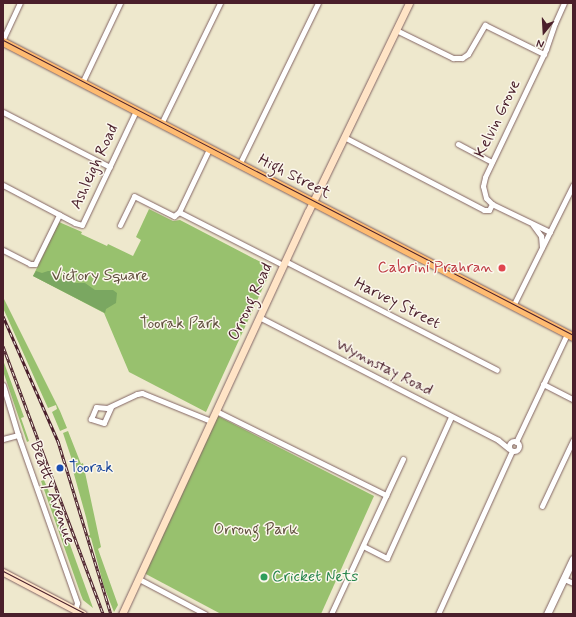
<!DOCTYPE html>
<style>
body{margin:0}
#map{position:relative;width:576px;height:617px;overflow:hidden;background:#eee8cd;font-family:Mynerve,sans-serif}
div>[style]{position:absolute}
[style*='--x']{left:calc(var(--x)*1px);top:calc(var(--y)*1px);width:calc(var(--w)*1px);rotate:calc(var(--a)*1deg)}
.green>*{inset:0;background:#98c16e}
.forest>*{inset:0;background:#7aa761}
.roads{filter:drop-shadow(0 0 1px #836564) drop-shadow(0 0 1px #836564)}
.minor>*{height:5px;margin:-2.5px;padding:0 2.5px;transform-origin:2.5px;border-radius:2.5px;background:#fff}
.minor>.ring{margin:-2.5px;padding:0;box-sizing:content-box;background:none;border:5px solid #fff;border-radius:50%}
.tertiary>*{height:7px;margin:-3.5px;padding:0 3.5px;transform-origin:3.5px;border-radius:3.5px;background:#fff}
.secondary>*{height:7px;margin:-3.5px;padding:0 3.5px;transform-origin:3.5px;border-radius:3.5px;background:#ffe4c6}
.primary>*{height:8px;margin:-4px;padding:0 4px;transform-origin:4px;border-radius:4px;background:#febb71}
.tram>*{height:1px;margin:-0.5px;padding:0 0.5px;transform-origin:0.5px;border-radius:0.5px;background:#4a1f2b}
.rail>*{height:3px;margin-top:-1.5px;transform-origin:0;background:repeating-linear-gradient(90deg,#fbf7ec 0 4.5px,#4a1f2b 0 9px);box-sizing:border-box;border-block:1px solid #4a1f2b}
.dots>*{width:11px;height:11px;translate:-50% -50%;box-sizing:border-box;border:2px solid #fbf7ec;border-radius:50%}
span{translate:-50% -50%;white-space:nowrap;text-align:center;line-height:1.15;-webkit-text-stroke:3px #fbf7ec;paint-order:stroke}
.street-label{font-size:16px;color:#4a1f2b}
.health-label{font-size:16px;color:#be3a42}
.right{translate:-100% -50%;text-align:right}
.park-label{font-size:16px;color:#61503f}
.transit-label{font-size:16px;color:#164399}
.left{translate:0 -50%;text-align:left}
.leisure-label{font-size:16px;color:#27864d}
.frame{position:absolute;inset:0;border:4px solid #4a1f2b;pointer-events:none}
.north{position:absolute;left:524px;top:12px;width:40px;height:40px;-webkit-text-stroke:3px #fbf7ec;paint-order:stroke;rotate:198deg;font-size:11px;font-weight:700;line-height:16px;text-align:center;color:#4a1f2b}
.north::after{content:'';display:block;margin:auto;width:14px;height:18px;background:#4a1f2b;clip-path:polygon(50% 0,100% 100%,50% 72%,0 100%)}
</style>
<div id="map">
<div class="green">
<i style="clip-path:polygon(149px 209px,173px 221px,180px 220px,272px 268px,206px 412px,129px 372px,104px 313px,33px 276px,59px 222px,82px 232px,81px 234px,107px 246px,108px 244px,133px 256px,141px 240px,136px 237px)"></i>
<i style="clip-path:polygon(3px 297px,60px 411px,67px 428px,60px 431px,52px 412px,57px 409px,56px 405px,48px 408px,3px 308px)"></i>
<i style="clip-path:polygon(3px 360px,24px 417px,21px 418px,29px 441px,27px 442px,3px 371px)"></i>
<i style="clip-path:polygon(216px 415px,374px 496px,321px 614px,221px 614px,144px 573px)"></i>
<i style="clip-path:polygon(68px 431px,81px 464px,83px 463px,101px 547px,98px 549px,118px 605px,114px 612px,104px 587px,91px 538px,87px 536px,90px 535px,86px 517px,72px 467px,74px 466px,63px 433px)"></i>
<i style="clip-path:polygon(44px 480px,64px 528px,93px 608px,83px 600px,81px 595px,41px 481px)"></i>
</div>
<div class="forest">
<i style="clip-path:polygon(36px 271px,42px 273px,48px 271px,54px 271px,59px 279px,72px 278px,74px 283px,85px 283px,95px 290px,113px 290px,117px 293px,116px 303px,106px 309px,105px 313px,33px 276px)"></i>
</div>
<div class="roads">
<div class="minor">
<i style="--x:396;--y:30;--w:64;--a:26.2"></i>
<i style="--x:453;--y:58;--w:9;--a:0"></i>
<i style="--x:462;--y:58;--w:7;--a:-34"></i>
<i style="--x:468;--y:54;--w:34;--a:-60"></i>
<i style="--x:485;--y:25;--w:66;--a:26.2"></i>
<i style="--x:3;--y:39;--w:40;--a:-65"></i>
<i style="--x:82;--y:83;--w:89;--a:-64.6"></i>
<i style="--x:3;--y:112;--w:120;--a:27.2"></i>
<i style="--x:161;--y:124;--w:135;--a:-64"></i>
<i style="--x:344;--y:137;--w:158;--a:27.5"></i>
<i style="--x:484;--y:210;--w:5;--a:0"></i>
<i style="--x:489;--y:210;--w:7;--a:-63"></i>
<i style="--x:458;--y:144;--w:38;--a:28"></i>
<i style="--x:239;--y:165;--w:180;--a:-64"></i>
<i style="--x:3;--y:185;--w:81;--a:27.8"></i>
<i style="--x:75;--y:223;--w:7;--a:16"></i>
<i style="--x:82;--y:225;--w:126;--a:-64.7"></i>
<i style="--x:179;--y:212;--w:117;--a:27"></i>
<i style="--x:120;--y:225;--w:32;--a:-64"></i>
<i style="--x:134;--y:196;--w:45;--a:26.6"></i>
<i style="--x:174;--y:216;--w:6;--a:-39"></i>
<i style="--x:179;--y:212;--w:70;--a:-64.5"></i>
<i style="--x:533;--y:225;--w:14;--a:54"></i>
<i style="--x:541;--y:236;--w:11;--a:85"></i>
<i style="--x:550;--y:232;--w:64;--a:-154.2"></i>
<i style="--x:492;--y:204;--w:8;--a:-135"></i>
<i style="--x:486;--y:198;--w:12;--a:-104"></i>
<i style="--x:483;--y:186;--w:9;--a:-77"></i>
<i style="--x:485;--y:177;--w:142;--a:-64.5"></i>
<i style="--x:546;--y:49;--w:28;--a:-71"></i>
<i style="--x:555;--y:23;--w:22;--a:-66"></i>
<i style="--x:3;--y:250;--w:30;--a:27"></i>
<i style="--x:30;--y:264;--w:5;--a:0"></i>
<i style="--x:35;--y:264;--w:55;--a:-63.9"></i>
<i style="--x:285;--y:261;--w:238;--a:27.2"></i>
<i style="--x:513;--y:306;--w:135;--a:-63.6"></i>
<i style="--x:259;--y:317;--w:269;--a:27.2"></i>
<i style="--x:498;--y:440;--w:14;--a:39"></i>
<i style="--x:543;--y:384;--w:34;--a:27"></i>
<i style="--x:3;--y:385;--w:52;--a:73.3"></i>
<i style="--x:18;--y:435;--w:178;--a:70.6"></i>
<i style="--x:77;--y:603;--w:7;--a:106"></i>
<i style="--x:111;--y:407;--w:17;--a:114"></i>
<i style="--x:104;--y:423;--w:14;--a:-163"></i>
<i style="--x:91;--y:419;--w:13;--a:-67"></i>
<i style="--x:96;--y:407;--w:11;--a:5"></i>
<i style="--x:107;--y:408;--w:33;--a:-25"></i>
<i style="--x:137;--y:394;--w:5;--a:-11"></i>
<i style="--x:142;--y:393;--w:74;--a:22.1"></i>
<i style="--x:216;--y:411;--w:190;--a:26.3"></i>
<i style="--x:3;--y:439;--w:16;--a:-15"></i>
<i class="ring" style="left:509px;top:441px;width:5px;height:5px"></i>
<i style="--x:516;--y:442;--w:119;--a:-64.7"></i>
<i style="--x:542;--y:506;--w:73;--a:-64.8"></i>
<i style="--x:363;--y:546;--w:27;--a:27"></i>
<i style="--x:387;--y:558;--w:155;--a:-65.6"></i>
<i style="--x:139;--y:579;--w:75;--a:27.9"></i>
<i style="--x:564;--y:579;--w:10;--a:24"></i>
<i style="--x:331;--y:614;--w:171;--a:-65.1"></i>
<i style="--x:438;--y:614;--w:179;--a:-65.6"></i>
</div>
<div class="tertiary">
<i style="--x:547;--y:614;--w:61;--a:-64.7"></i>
</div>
<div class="secondary">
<i style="--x:3;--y:572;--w:90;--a:27.7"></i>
<i style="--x:122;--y:614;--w:443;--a:-65.2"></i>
<i style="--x:308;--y:212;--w:232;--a:-64.2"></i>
</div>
<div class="primary">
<i style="--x:3;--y:42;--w:642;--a:27.36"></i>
</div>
</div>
<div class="tram">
<i style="--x:3;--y:40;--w:642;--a:27.36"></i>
<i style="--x:3;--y:571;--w:93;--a:27.4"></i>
</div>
<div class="rail">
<i style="--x:3;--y:316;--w:137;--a:66.3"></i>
<i style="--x:58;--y:441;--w:181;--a:73"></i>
<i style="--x:3;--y:346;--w:286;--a:69.5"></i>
</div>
<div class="dots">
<i style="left:502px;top:268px;background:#e0444e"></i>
<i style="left:60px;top:468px;background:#1a4fb4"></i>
<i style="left:264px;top:577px;background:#2e9e5b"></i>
</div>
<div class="street-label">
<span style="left:498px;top:119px;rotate:-64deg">Kelvin Grove</span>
<span style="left:95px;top:167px;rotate:-65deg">Ashleigh Road</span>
<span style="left:294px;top:177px;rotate:27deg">High Street</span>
<span style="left:251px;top:302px;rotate:-65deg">Orrong Road</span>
<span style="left:397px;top:304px;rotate:27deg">Harvey Street</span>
<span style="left:384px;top:368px;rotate:27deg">Wynnstay Road</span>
<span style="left:52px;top:493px;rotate:71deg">Beatty Avenue</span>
</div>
<div class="health-label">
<span class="right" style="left:493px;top:268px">Cabrini Prahran</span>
</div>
<div class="park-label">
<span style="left:100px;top:276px">Victory Square</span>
<span style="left:180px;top:324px">Toorak Park</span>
<span style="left:256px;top:530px">Orrong Park</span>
</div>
<div class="transit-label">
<span class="left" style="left:69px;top:468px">Toorak</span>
</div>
<div class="leisure-label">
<span class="left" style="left:272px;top:577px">Cricket Nets</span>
</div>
<div class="frame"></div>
<div class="north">N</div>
</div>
